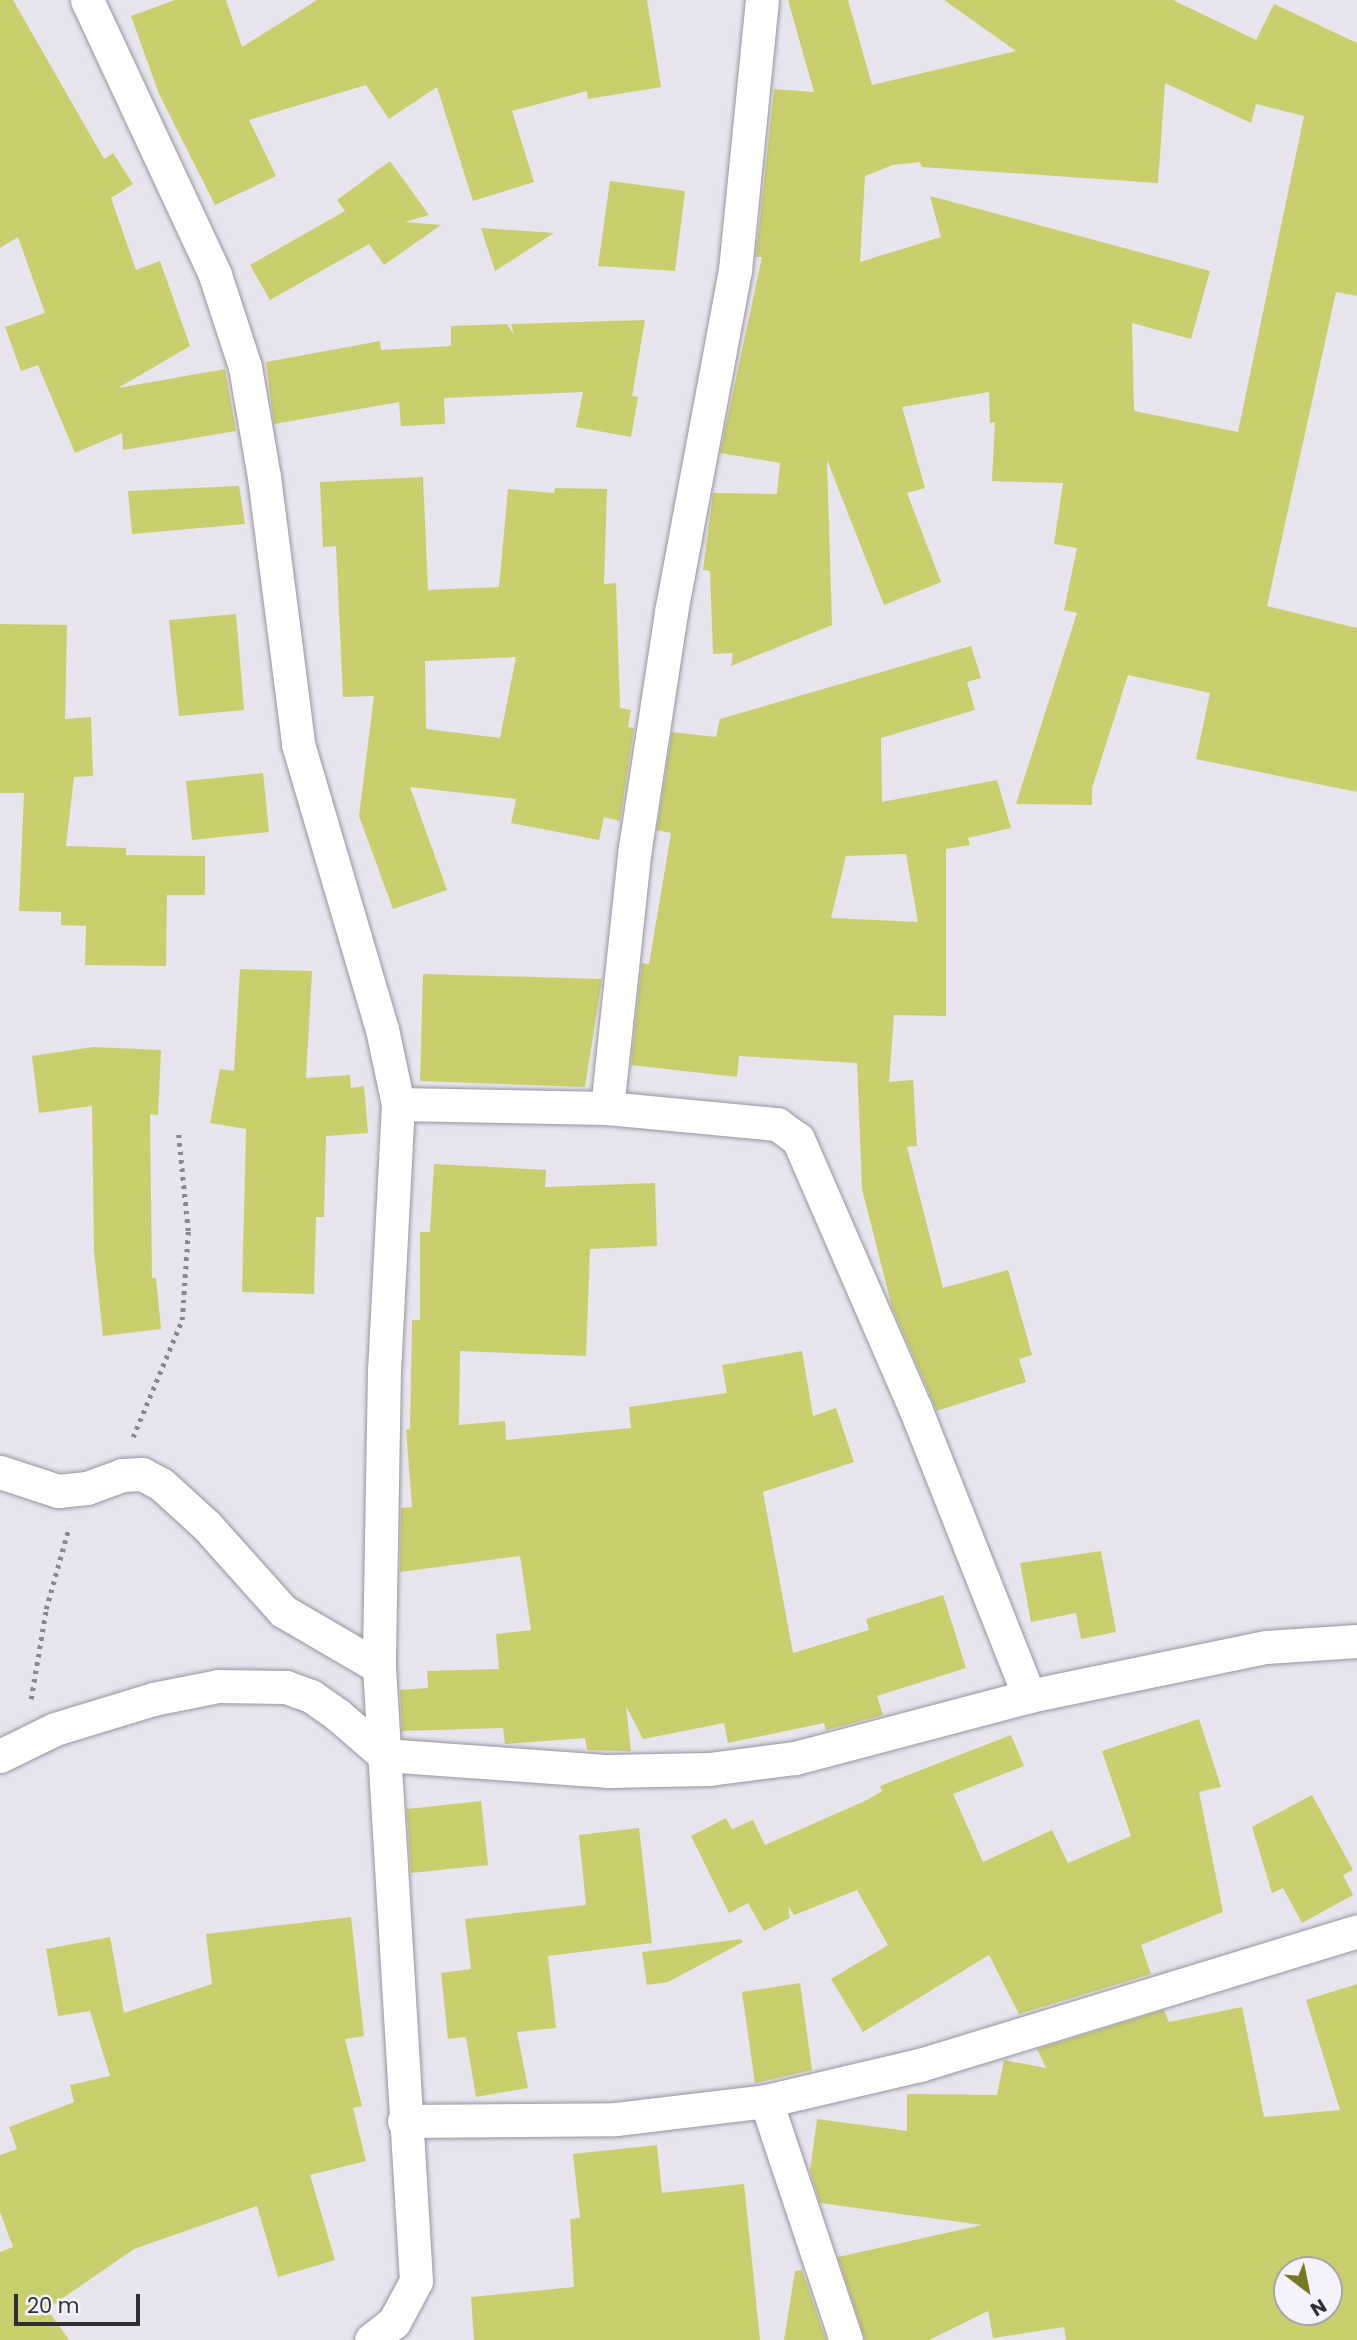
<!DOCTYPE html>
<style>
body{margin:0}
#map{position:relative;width:1357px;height:2340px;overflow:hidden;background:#e8e5ef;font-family:Poppins,sans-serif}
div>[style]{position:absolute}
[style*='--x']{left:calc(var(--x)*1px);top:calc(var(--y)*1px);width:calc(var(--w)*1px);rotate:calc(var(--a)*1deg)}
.building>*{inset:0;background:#c9cf6c}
.path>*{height:4.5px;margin-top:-2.25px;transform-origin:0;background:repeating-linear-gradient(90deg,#89878d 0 3.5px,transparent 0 8.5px)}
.roads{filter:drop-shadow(0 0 2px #96949d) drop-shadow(0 0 2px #96949d)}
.minor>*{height:33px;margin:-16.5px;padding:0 16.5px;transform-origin:16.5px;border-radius:16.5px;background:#fff}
span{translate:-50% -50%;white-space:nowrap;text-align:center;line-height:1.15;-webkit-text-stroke:7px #f5f2fc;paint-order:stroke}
.north{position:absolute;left:1273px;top:2256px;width:70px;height:70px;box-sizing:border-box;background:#f5f2fc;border:2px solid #a6a4ab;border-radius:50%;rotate:148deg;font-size:19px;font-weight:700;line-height:28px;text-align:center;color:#302f32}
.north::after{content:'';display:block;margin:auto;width:24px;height:32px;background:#767921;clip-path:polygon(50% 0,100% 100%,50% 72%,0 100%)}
.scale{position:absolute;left:14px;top:2294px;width:126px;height:32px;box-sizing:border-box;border:4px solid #302f32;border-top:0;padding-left:9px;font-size:21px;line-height:24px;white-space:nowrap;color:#302f32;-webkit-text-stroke:5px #f5f2fc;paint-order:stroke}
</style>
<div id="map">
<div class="building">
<i style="clip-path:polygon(0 0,13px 0,104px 159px,113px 153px,133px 184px,111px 198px,136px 270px,160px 261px,190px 346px,118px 388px,225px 369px,236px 431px,123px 450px,122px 433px,75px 453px,38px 365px,21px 371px,5px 327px,45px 313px,18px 237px,0 248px)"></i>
<i style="clip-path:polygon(175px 0,226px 0,242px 47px,317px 0,647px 0,661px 87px,588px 99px,587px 91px,512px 111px,534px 182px,473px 201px,437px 87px,389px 119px,366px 85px,249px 120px,276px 176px,215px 205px,159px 94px,131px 16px)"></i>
<i style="clip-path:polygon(evenodd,788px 0,848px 0,872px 85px,1016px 51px,944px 0,1173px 0,1256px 40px,1274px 4px,1357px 43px,1357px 296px,1336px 292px,1267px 606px,1357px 628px,1357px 792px,1196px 759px,1210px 693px,1128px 675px,1092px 788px,1092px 805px,1016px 804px,1077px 613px,1064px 610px,1077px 548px,1054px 544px,1063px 483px,992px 481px,995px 422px,990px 423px,989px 392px,902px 407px,925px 488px,907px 493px,941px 582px,884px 605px,827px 460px,832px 625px,731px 666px,733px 653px,713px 654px,710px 571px,703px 570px,713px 493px,777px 494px,780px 463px,720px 453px,762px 257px,756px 257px,774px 89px,814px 92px,788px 0,1165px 83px,1251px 123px,1256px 104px,1304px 116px,1238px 432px,1134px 411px,1132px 323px,1191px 339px,1210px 271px,930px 196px,941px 237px,860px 262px,865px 176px,893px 165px,920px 162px,922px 167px,1158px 183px,1165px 83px)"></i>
<i style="clip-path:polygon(390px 161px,429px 215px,405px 222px,441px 225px,384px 265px,369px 244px,270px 300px,250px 265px,345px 211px,337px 200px)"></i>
<i style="clip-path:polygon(610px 181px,685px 191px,675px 271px,598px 266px)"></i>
<i style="clip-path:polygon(481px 228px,554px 233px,495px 271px)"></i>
<i style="clip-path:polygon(645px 320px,632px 396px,638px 397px,631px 437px,576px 427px,583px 392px,444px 398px,445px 424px,401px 426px,399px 402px,274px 424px,266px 362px,380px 341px,381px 350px,451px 346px,451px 326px,507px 324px,514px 335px,511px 324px)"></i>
<i style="clip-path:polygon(evenodd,423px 477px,428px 590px,499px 587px,508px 489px,554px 493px,555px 488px,607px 489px,604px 584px,616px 583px,620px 708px,631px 710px,628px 727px,634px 728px,620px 821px,604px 817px,599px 840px,511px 823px,516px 799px,410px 787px,447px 890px,393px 909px,359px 816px,374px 696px,343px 697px,336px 546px,323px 547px,320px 482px,423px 477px,516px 657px,500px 738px,426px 729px,425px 661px,516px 657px)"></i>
<i style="clip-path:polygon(239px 486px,245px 524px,132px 534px,128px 491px)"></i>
<i style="clip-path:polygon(236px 614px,244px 710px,179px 716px,169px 620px)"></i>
<i style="clip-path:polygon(0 624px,67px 625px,65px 719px,91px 717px,93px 776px,74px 777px,66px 846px,126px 848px,126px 855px,205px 856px,205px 895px,167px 895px,166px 966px,85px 965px,86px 926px,61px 925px,61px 912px,19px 911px,24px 793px,0 793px)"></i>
<i style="clip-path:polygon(evenodd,971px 646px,981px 678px,967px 682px,975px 710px,881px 738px,882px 802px,997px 780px,1011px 828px,968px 838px,970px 845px,946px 849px,946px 1016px,894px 1015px,889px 1082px,913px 1080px,917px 1146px,907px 1147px,943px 1288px,1008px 1270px,1032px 1355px,1019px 1359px,1026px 1382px,937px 1411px,892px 1307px,862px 1189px,857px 1063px,739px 1056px,737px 1077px,631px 1065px,642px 963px,649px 964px,671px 833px,657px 830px,672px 732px,716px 737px,720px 719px,971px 646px,906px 854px,918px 922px,831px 918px,846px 856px,906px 854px)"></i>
<i style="clip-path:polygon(263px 773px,269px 832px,192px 840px,186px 781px)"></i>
<i style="clip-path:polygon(240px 969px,312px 971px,306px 1078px,350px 1075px,351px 1088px,364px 1086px,368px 1133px,326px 1136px,324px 1217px,316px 1217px,314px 1294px,242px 1292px,246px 1129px,210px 1123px,220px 1069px,234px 1071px)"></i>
<i style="clip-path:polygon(423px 974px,602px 979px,585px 1087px,420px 1081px)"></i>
<i style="clip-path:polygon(93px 1047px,161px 1050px,158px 1115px,150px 1114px,152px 1278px,156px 1278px,161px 1329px,103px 1336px,94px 1251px,92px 1106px,39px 1113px,32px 1056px)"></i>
<i style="clip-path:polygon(434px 1164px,546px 1170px,545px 1187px,655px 1183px,657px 1246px,590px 1249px,586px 1356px,460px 1351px,459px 1425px,505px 1421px,506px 1440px,631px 1428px,629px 1407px,727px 1393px,722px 1365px,802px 1351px,813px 1416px,836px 1408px,854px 1462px,763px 1492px,793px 1653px,869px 1630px,866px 1619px,943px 1595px,966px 1668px,877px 1696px,883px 1715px,826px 1730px,824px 1723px,728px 1743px,724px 1723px,643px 1739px,626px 1706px,631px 1751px,587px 1750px,585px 1738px,505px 1744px,503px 1728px,402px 1731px,400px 1690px,428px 1688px,427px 1671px,499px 1669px,496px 1634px,531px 1630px,520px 1556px,400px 1572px,401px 1508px,412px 1507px,406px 1430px,410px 1429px,412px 1320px,420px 1320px,420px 1232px,430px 1232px)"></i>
<i style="clip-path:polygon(1101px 1551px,1116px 1632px,1081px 1639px,1076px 1613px,1031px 1622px,1020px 1563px)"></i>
<i style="clip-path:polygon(1199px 1719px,1221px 1787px,1199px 1792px,1223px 1912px,1141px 1945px,1151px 1974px,1019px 2014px,989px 1955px,863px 2032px,831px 1979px,888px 1945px,857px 1890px,794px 1915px,788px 1906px,790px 1918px,764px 1931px,748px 1903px,729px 1913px,691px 1836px,726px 1818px,732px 1829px,753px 1820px,765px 1845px,867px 1800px,882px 1791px,880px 1786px,1011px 1735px,1024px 1766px,953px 1794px,983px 1862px,1052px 1830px,1068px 1863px,1131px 1836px,1102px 1751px)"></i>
<i style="clip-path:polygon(1312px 1795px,1353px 1870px,1343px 1875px,1353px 1895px,1302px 1923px,1283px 1888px,1272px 1893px,1252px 1827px)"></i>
<i style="clip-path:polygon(481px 1801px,488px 1865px,411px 1873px,407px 1809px)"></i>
<i style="clip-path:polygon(639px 1828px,652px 1943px,548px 1956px,556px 2028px,517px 2032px,528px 2088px,476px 2097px,466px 2037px,448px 2039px,441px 1973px,471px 1969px,465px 1919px,586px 1905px,579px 1835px)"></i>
<i style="clip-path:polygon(351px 1917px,364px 2036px,345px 2039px,362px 2106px,353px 2108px,366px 2161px,310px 2175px,335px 2260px,278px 2277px,257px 2206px,134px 2249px,47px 2309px,69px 2340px,0 2340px,0 2252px,13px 2247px,0 2212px,0 2155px,17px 2149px,9px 2127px,74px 2102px,70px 2085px,110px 2076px,90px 2011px,58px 2016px,46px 1949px,110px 1937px,124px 2013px,212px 1984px,206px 1934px)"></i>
<i style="clip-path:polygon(741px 1939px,743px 1942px,668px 1982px,647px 1985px,642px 1952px)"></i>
<i style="clip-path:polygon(800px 1983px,812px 2070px,755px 2083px,742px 1992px)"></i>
<i style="clip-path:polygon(evenodd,1357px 1984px,1357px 2340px,1066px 2340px,1064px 2327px,993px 2338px,988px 2311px,929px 2340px,865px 2340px,838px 2257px,982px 2225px,820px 2203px,810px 2171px,817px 2119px,907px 2131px,907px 2094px,997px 2095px,1004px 2060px,1046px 2068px,1037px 2049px,1164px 2010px,1169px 2022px,1242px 2007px,1264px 2117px,1340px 2110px,1306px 2000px,1357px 1984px,1287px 2270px,1329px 2270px,1329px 2312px,1287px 2312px,1287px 2270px)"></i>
<i style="clip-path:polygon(657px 2145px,662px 2193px,744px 2184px,760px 2340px,474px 2340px,471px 2297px,574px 2287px,570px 2219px,580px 2218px,573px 2154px)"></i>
<i style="clip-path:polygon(802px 2270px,826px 2340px,784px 2340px,795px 2271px)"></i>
</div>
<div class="path">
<i style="--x:133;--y:1437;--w:127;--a:-67.3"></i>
<i style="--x:182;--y:1320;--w:89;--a:-86.1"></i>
<i style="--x:188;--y:1231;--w:101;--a:-95.7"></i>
<i style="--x:31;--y:1699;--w:91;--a:-80.5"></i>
<i style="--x:46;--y:1609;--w:85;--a:-74.3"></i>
</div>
<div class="roads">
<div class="minor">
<i style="--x:87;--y:0;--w:303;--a:65"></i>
<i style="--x:215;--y:275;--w:97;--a:71.9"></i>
<i style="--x:245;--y:367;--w:112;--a:80.2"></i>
<i style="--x:264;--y:477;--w:269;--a:82.7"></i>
<i style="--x:298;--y:744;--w:297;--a:73.6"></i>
<i style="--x:382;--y:1029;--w:77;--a:78"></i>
<i style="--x:398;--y:1104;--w:265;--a:93"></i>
<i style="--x:384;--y:1369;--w:298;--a:91"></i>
<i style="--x:379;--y:1667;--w:615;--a:86.55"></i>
<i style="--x:416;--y:2281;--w:47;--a:118.2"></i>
<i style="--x:394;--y:2322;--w:29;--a:142"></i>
<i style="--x:398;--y:1104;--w:209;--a:1.1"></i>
<i style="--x:607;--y:1108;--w:171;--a:5.4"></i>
<i style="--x:777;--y:1124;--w:26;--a:36"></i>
<i style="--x:798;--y:1139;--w:293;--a:66.5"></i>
<i style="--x:915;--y:1408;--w:310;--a:68.4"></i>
<i style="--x:607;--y:1108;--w:262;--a:-83.9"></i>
<i style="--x:635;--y:848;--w:239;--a:-81.3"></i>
<i style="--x:671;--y:612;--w:348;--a:-79.4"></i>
<i style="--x:735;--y:270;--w:271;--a:-84.3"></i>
<i style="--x:0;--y:1472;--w:61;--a:18.1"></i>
<i style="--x:58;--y:1491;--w:29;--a:-6"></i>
<i style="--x:87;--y:1488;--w:37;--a:-20"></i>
<i style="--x:122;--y:1475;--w:20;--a:-3"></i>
<i style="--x:142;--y:1474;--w:21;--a:28"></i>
<i style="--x:161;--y:1484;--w:62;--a:42.4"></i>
<i style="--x:207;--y:1526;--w:114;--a:48.2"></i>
<i style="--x:283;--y:1611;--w:111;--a:30.3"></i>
<i style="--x:0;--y:1756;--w:61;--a:-26.1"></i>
<i style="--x:55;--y:1729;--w:102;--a:-17"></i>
<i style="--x:153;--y:1699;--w:66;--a:-11.3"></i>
<i style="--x:218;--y:1686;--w:68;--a:0.8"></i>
<i style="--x:286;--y:1687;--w:27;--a:20"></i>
<i style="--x:311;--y:1696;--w:33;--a:35"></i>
<i style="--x:338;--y:1715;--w:61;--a:41"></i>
<i style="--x:384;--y:1755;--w:225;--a:4.1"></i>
<i style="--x:608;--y:1771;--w:101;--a:-1.1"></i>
<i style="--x:709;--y:1769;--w:87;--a:-7.3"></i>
<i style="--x:795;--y:1758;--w:242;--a:-14.8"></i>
<i style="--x:1029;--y:1696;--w:242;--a:-11.7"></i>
<i style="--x:1266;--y:1647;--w:91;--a:-3.8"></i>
<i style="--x:766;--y:2101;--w:252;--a:71.5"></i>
<i style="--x:404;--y:2121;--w:212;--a:-0.5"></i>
<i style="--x:616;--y:2119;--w:151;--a:-6.8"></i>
<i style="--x:766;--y:2101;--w:158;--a:-13.2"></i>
<i style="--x:920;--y:2065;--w:457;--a:-17"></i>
</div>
</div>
<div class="north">N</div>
<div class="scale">20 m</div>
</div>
